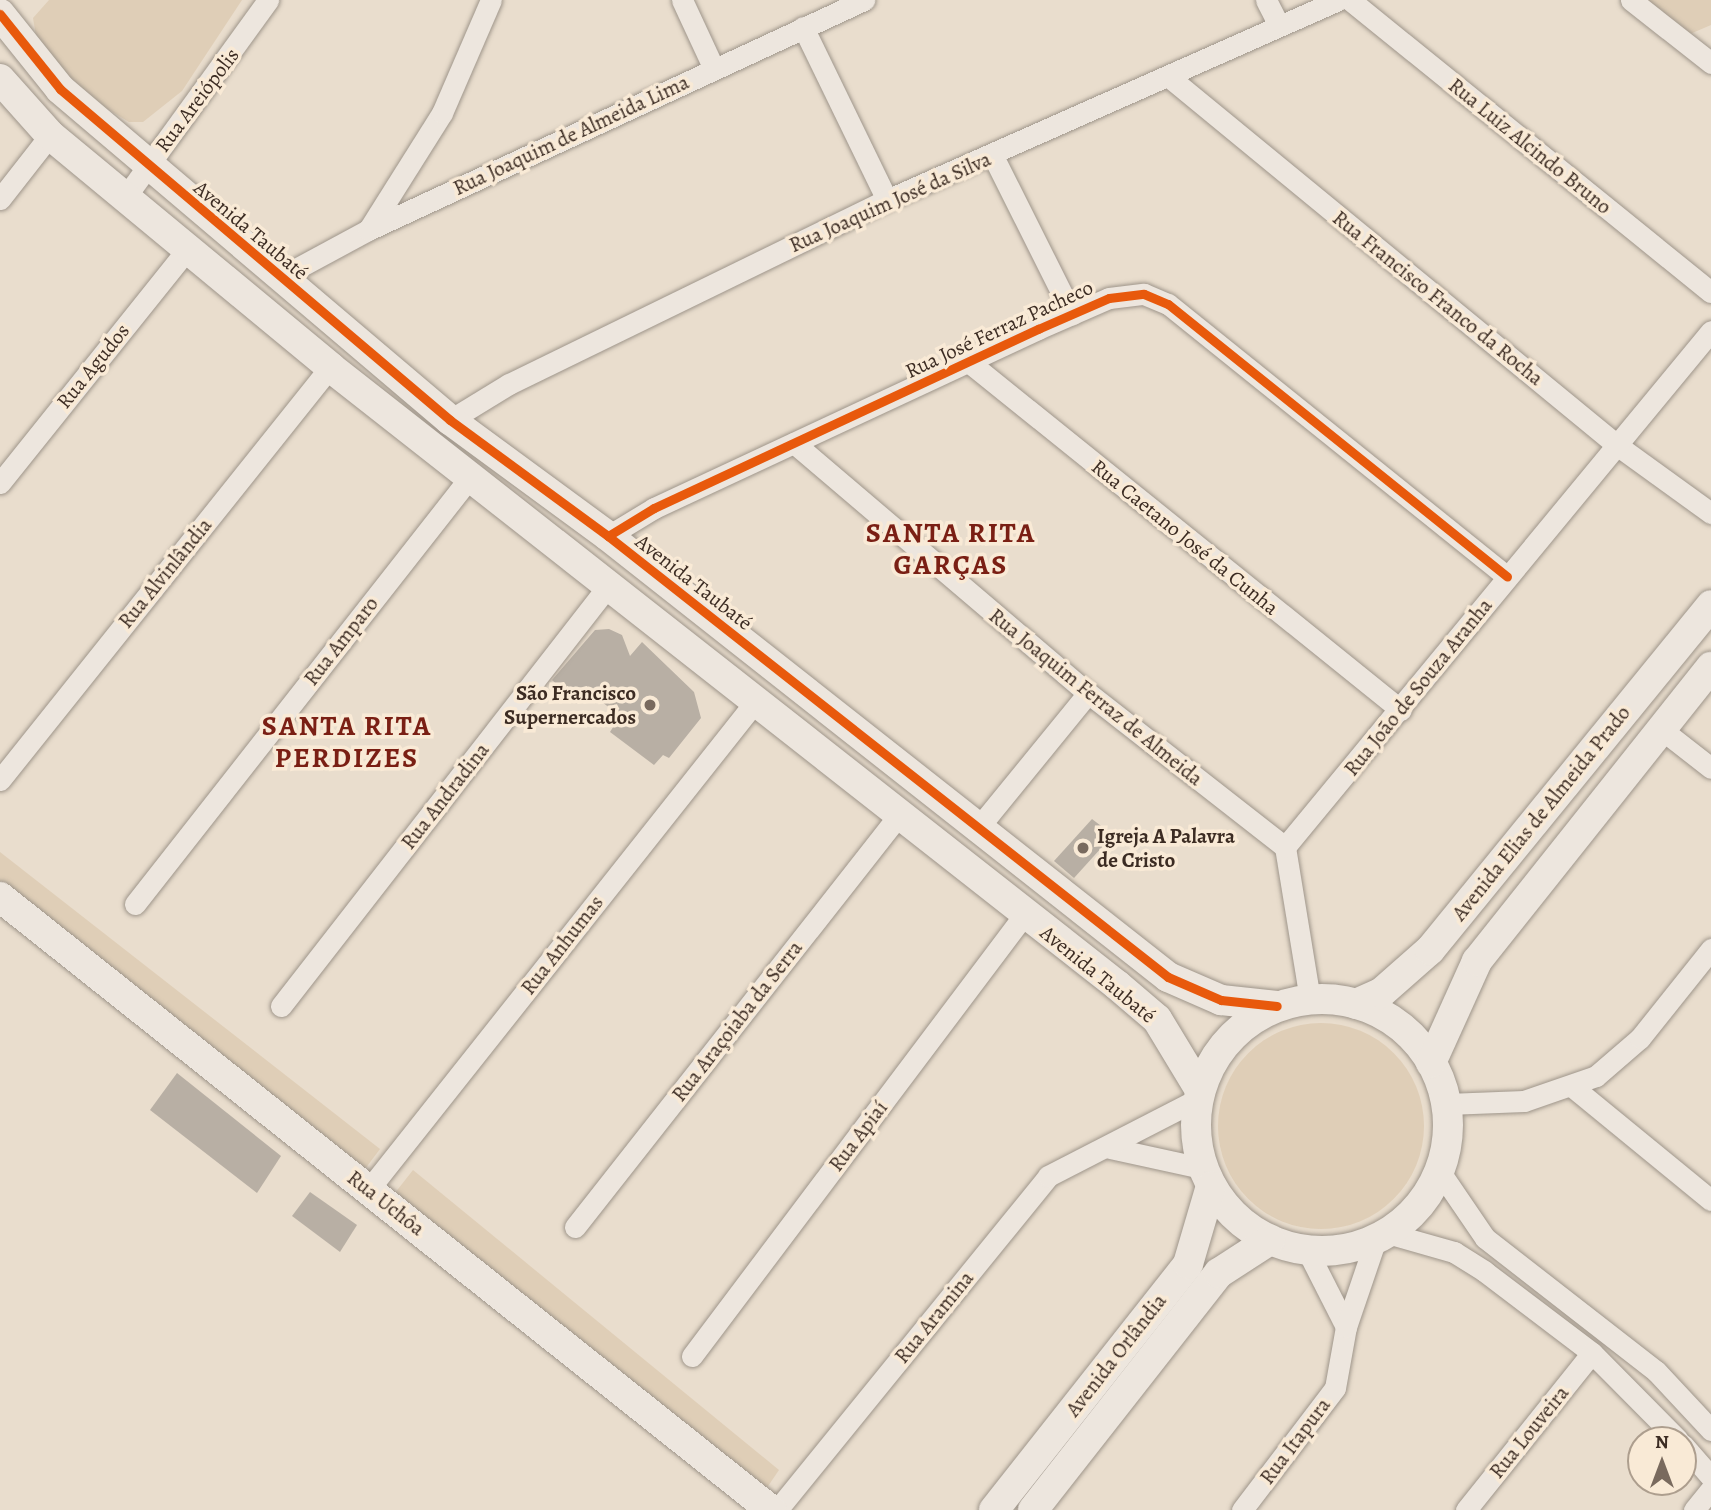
<!DOCTYPE html>
<meta charset="utf-8">
<style>
body{margin:0}
#map{position:relative;width:1711px;height:1510px;overflow:hidden;background:#e9ddcd;font-family:Alegreya,serif}
div>[style]{position:absolute}
[style*='--x']{left:calc(var(--x)*1px);top:calc(var(--y)*1px);width:calc(var(--w)*1px);rotate:calc(var(--a)*1deg)}
.green>*{inset:0;background:#dfceb7}
.round{border-radius:50%}
.building>*{inset:0;background:#b8afa4}
.roads{filter:drop-shadow(0 0 2px #9e958a) drop-shadow(0 0 2px #9e958a)}
.street>*{height:21px;margin:-10.5px;padding:0 10.5px;transform-origin:10.5px;border-radius:10.5px;background:#ede6de}
.secondary>*{height:30px;margin:-15px;padding:0 15px;transform-origin:15px;border-radius:15px;background:#ede6de}
.secondary>.ring{margin:-15px;padding:0;box-sizing:content-box;background:none;border:30px solid #ede6de;border-radius:50%}
.cycleway>*{height:9px;margin:-4.5px;padding:0 4.5px;transform-origin:4.5px;border-radius:4.5px;background:#e8590c}
.dots>*{width:19px;height:19px;translate:-50% -50%;box-sizing:border-box;border:4px solid #f9ead6;border-radius:50%}
span{translate:-50% -50%;white-space:nowrap;text-align:center;line-height:1.15;-webkit-text-stroke:7px #f9ead6;paint-order:stroke}
.street-label{font-size:21px;color:#3c2c23}
.poi-label{font-size:21px;color:#3c2c23;font-weight:700}
.right{translate:-100% -50%;text-align:right}
.left{translate:0 -50%;text-align:left}
.district-label{font-size:28px;color:#7a1f14;font-weight:700;letter-spacing:2px}
.north{position:absolute;left:1627px;top:1426px;width:70px;height:70px;box-sizing:border-box;background:#f9ead6;border:2px solid #ad9e8e;border-radius:50%;rotate:0deg;font-size:19px;font-weight:700;line-height:28px;text-align:center;color:#3c2c23}
.north::after{content:'';display:block;margin:auto;width:24px;height:32px;background:#796a5e;clip-path:polygon(50% 0,100% 100%,50% 72%,0 100%)}
</style>
<div id="map">
<div class="green">
<i style="clip-path:polygon(49px 0,242px 0,182px 91px,143px 122px,129px 122px,78px 91px,37px 42px,33px 18px)"></i>
<i style="clip-path:polygon(1648px 0,1711px 0,1711px 25px,1690px 34px)"></i>
<i style="clip-path:polygon(0 852px,380px 1149px,362px 1173px,0 885px)"></i>
<i class="round" style="left:1218px;top:1023px;width:206px;height:206px"></i>
<i style="clip-path:polygon(413px 1170px,779px 1470px,762px 1495px,391px 1198px)"></i>
</div>
<div class="building">
<i style="clip-path:polygon(609px 629px,622px 635px,630px 656px,642px 642px,694px 692px,701px 718px,669px 758px,663px 755px,654px 765px,610px 732px,620px 716px,588px 691px,577px 703px,552px 680px,595px 630px)"></i>
<i style="clip-path:polygon(1092px 819px,1113px 835px,1074px 878px,1054px 861px)"></i>
<i style="clip-path:polygon(177px 1073px,281px 1156px,257px 1193px,150px 1110px)"></i>
<i style="clip-path:polygon(310px 1192px,357px 1225px,340px 1252px,292px 1216px)"></i>
</div>
<div class="roads">
<div class="street">
<i style="--x:682;--y:0;--w:76;--a:65.1"></i>
<i style="--x:1266;--y:0;--w:28;--a:63"></i>
<i style="--x:1350;--y:0;--w:464;--a:39"></i>
<i style="--x:1631;--y:0;--w:102;--a:38.2"></i>
<i style="--x:803;--y:27;--w:192;--a:64.1"></i>
<i style="--x:1169;--y:77;--w:581;--a:39.41"></i>
<i style="--x:1618;--y:446;--w:115;--a:35.8"></i>
<i style="--x:993;--y:156;--w:177;--a:63.4"></i>
<i style="--x:0;--y:199;--w:81;--a:-52"></i>
<i style="--x:124;--y:199;--w:246;--a:-54.1"></i>
<i style="--x:369;--y:229;--w:137;--a:-57.8"></i>
<i style="--x:442;--y:113;--w:123;--a:-66.6"></i>
<i style="--x:281;--y:277;--w:99;--a:-28.4"></i>
<i style="--x:368;--y:230;--w:547;--a:-24.88"></i>
<i style="--x:970;--y:363;--w:553;--a:38.84"></i>
<i style="--x:450;--y:420;--w:69;--a:-31.4"></i>
<i style="--x:509;--y:384;--w:420;--a:-26"></i>
<i style="--x:887;--y:200;--w:493;--a:-23.9"></i>
<i style="--x:794;--y:443;--w:386;--a:40.4"></i>
<i style="--x:1088;--y:693;--w:250;--a:38"></i>
<i style="--x:1285;--y:847;--w:154;--a:80.7"></i>
<i style="--x:0;--y:483;--w:299;--a:-51.3"></i>
<i style="--x:608;--y:536;--w:54;--a:-31.3"></i>
<i style="--x:654;--y:508;--w:424;--a:-25"></i>
<i style="--x:1038;--y:329;--w:77;--a:-23.6"></i>
<i style="--x:1109;--y:298;--w:35;--a:-7"></i>
<i style="--x:1144;--y:294;--w:26;--a:23"></i>
<i style="--x:1168;--y:304;--w:435;--a:38.8"></i>
<i style="--x:1661;--y:729;--w:63;--a:38"></i>
<i style="--x:0;--y:780;--w:529;--a:-51.37"></i>
<i style="--x:978;--y:828;--w:174;--a:-50.8"></i>
<i style="--x:1285;--y:847;--w:669;--a:-50.46"></i>
<i style="--x:135;--y:904;--w:544;--a:-51.87"></i>
<i style="--x:281;--y:1006;--w:532;--a:-52.1"></i>
<i style="--x:1574;--y:1088;--w:177;--a:39.3"></i>
<i style="--x:1447;--y:1104;--w:77;--a:-2.2"></i>
<i style="--x:1524;--y:1101;--w:76;--a:-19.1"></i>
<i style="--x:1596;--y:1076;--w:58;--a:-40.8"></i>
<i style="--x:1640;--y:1038;--w:114;--a:-51.4"></i>
<i style="--x:1110;--y:1148;--w:94;--a:12.3"></i>
<i style="--x:1440;--y:1172;--w:80;--a:55.7"></i>
<i style="--x:1485;--y:1238;--w:217;--a:37.9"></i>
<i style="--x:1656;--y:1371;--w:81;--a:47"></i>
<i style="--x:369;--y:1189;--w:621;--a:-51.6"></i>
<i style="--x:575;--y:1227;--w:524;--a:-51.82"></i>
<i style="--x:1387;--y:1233;--w:70;--a:15.8"></i>
<i style="--x:1454;--y:1252;--w:36;--a:32"></i>
<i style="--x:1484;--y:1271;--w:136;--a:37.2"></i>
<i style="--x:1592;--y:1353;--w:122;--a:45.3"></i>
<i style="--x:1307;--y:1250;--w:86;--a:63.1"></i>
<i style="--x:692;--y:1356;--w:552;--a:-53.03"></i>
<i style="--x:1683;--y:1445;--w:43;--a:48.8"></i>
<i style="--x:777;--y:1510;--w:430;--a:-50.9"></i>
<i style="--x:1048;--y:1176;--w:166;--a:-27.2"></i>
<i style="--x:1242;--y:1510;--w:153;--a:-52.7"></i>
<i style="--x:1335;--y:1388;--w:62;--a:-79.8"></i>
<i style="--x:1346;--y:1327;--w:90;--a:-71.2"></i>
<i style="--x:1466;--y:1510;--w:201;--a:-51.3"></i>
<i style="--x:1694;--y:1510;--w:27;--a:-51"></i>
</div>
<div class="secondary">
<i style="--x:0;--y:14;--w:96;--a:51.3"></i>
<i style="--x:60;--y:89;--w:512;--a:40.32"></i>
<i style="--x:450;--y:420;--w:196;--a:36.3"></i>
<i style="--x:608;--y:536;--w:713;--a:38.22"></i>
<i style="--x:1168;--y:977;--w:58;--a:23.5"></i>
<i style="--x:1221;--y:1000;--w:56;--a:6.1"></i>
<i style="--x:0;--y:79;--w:75;--a:48.2"></i>
<i style="--x:50;--y:135;--w:364;--a:39.6"></i>
<i style="--x:330;--y:367;--w:1001;--a:38.14"></i>
<i style="--x:1117;--y:985;--w:52;--a:40.4"></i>
<i style="--x:1157;--y:1019;--w:83;--a:58.8"></i>
<i style="--x:0;--y:897;--w:985;--a:38.49"></i>
<i class="ring" style="left:1196px;top:999px;width:222px;height:222px"></i>
<i style="--x:1356;--y:1004;--w:27;--a:-24"></i>
<i style="--x:1381;--y:993;--w:65;--a:-41.3"></i>
<i style="--x:1430;--y:950;--w:445;--a:-50.8"></i>
<i style="--x:1431;--y:1063;--w:112;--a:-65.7"></i>
<i style="--x:1477;--y:961;--w:376;--a:-51.5"></i>
<i style="--x:994;--y:1510;--w:313;--a:-51.7"></i>
<i style="--x:1188;--y:1264;--w:81;--a:-73.6"></i>
<i style="--x:1033;--y:1510;--w:301;--a:-51.9"></i>
<i style="--x:1219;--y:1273;--w:61;--a:-32.9"></i>
</div>
</div>
<div class="cycleway">
<i style="--x:0;--y:14;--w:96;--a:51.3"></i>
<i style="--x:60;--y:89;--w:512;--a:40.32"></i>
<i style="--x:450;--y:420;--w:196;--a:36.3"></i>
<i style="--x:608;--y:536;--w:713;--a:38.22"></i>
<i style="--x:1168;--y:977;--w:58;--a:23.5"></i>
<i style="--x:1221;--y:1000;--w:56;--a:6.1"></i>
<i style="--x:608;--y:536;--w:54;--a:-31.3"></i>
<i style="--x:654;--y:508;--w:424;--a:-25"></i>
<i style="--x:1038;--y:329;--w:77;--a:-23.6"></i>
<i style="--x:1109;--y:298;--w:35;--a:-7"></i>
<i style="--x:1144;--y:294;--w:26;--a:23"></i>
<i style="--x:1168;--y:304;--w:435;--a:38.8"></i>
</div>
<div class="dots">
<i style="left:650px;top:705px;background:#796a5e"></i>
<i style="left:1083px;top:848px;background:#796a5e"></i>
</div>
<div class="street-label">
<span style="left:197px;top:100px;rotate:-53deg">Rua Areiópolis</span>
<span style="left:571px;top:135px;rotate:-25deg">Rua Joaquim de Almeida Lima</span>
<span style="left:1530px;top:146px;rotate:39deg">Rua Luiz Alcindo Bruno</span>
<span style="left:890px;top:202px;rotate:-24deg">Rua Joaquim José da Silva</span>
<span style="left:251px;top:230px;rotate:40deg">Avenida Taubaté</span>
<span style="left:1438px;top:298px;rotate:39deg">Rua Francisco Franco da Rocha</span>
<span style="left:999px;top:329px;rotate:-25deg">Rua José Ferraz Pacheco</span>
<span style="left:93px;top:366px;rotate:-51deg">Rua Agudos</span>
<span style="left:1185px;top:537px;rotate:39deg">Rua Caetano José da Cunha</span>
<span style="left:165px;top:573px;rotate:-51deg">Rua Alvinlândia</span>
<span style="left:694px;top:582px;rotate:38deg">Avenida Taubaté</span>
<span style="left:341px;top:641px;rotate:-52deg">Rua Amparo</span>
<span style="left:1418px;top:687px;rotate:-51deg">Rua João de Souza Aranha</span>
<span style="left:1096px;top:697px;rotate:39deg">Rua Joaquim Ferraz de Almeida</span>
<span style="left:445px;top:796px;rotate:-52deg">Rua Andradina</span>
<span style="left:1541px;top:813px;rotate:-51deg">Avenida Elias de Almeida Prado</span>
<span style="left:562px;top:945px;rotate:-52deg">Rua Anhumas</span>
<span style="left:1098px;top:974px;rotate:39deg">Avenida Taubaté</span>
<span style="left:737px;top:1021px;rotate:-52deg">Rua Araçoiaba da Serra</span>
<span style="left:858px;top:1136px;rotate:-53deg">Rua Apiaí</span>
<span style="left:386px;top:1203px;rotate:38deg">Rua Uchôa</span>
<span style="left:934px;top:1317px;rotate:-51deg">Rua Aramina</span>
<span style="left:1116px;top:1355px;rotate:-52deg">Avenida Orlândia</span>
<span style="left:1529px;top:1432px;rotate:-51deg">Rua Louveira</span>
<span style="left:1295px;top:1441px;rotate:-53deg">Rua Itapura</span>
</div>
<div class="poi-label">
<span class="right" style="left:636px;top:705px">São Francisco<br>Supernercados</span>
<span class="left" style="left:1097px;top:848px">Igreja A Palavra<br>de Cristo</span>
</div>
<div class="district-label">
<span style="left:951px;top:549px">SANTA RITA<br>GARÇAS</span>
<span style="left:347px;top:742px">SANTA RITA<br>PERDIZES</span>
</div>
<div class="north">N</div>
</div>
